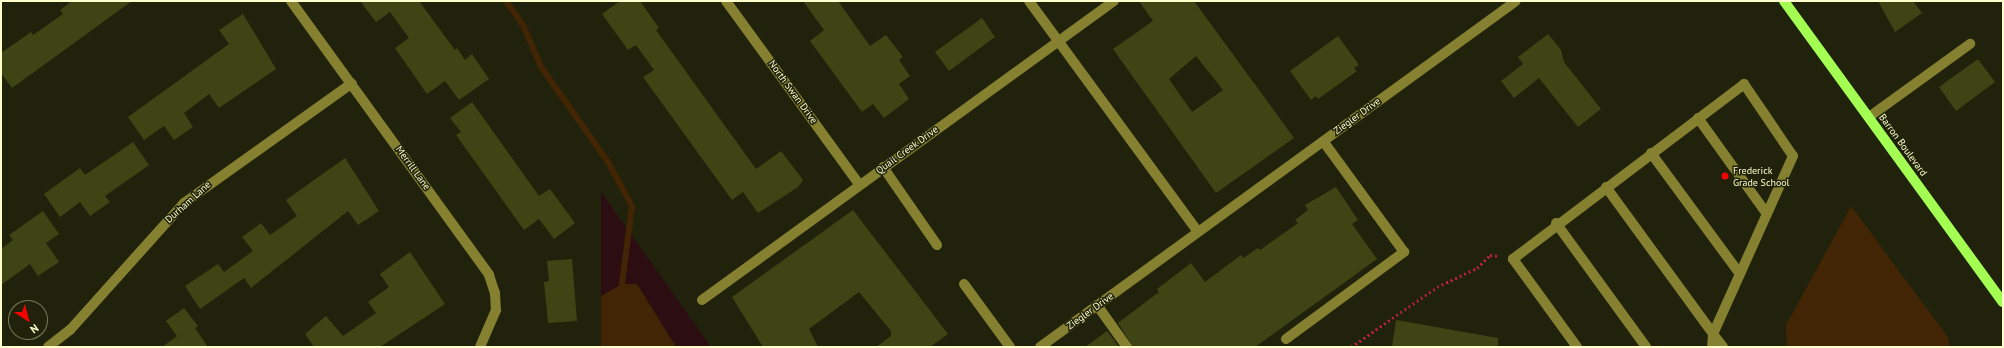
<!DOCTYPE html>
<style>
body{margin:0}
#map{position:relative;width:2004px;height:348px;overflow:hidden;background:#20220b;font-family:"PT Sans",sans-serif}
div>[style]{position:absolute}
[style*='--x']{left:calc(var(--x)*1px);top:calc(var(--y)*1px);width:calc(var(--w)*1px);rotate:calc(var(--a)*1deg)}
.green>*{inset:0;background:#2c0d11}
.water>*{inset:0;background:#412504}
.stream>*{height:6px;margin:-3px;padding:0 3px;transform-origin:3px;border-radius:3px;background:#412504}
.building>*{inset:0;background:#3f4415}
.path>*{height:2.5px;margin-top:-1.25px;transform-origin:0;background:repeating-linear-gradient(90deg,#bd2139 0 2px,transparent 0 5px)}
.minor>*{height:10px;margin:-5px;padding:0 5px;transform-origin:5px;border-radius:5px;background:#868131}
.major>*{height:10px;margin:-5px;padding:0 5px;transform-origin:5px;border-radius:5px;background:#a3ff52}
.dots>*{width:11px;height:11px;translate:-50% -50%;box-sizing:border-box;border:2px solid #20220b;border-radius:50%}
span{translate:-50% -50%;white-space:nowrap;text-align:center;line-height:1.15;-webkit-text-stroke:3px #20220b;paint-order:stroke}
.street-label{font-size:10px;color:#feffcb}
.poi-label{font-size:10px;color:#feffcb}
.left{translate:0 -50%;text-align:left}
.frame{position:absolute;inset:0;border:2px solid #feffcb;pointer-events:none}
.north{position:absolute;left:8px;top:300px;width:40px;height:40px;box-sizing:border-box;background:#20220b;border:1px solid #797a58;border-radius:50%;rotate:144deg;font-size:11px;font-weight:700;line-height:16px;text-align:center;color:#feffcb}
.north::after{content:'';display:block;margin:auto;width:14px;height:18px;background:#f60200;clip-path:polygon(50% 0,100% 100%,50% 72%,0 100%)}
</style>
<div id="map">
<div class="green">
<i style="clip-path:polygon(601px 192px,711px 347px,676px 347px,637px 284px,622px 284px,601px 296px)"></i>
</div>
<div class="water">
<i style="clip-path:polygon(1851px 206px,1948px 337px,1950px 347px,1787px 347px,1786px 325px)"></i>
<i style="clip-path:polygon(622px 284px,637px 284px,676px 347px,601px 347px,601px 296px)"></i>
</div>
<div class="stream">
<i style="--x:506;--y:1;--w:32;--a:55"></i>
<i style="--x:524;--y:27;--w:43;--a:67"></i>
<i style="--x:541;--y:67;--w:116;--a:54.8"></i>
<i style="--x:608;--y:162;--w:50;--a:61.4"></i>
<i style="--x:632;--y:206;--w:79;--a:97.3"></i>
</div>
<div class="building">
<i style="clip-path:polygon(72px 1px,132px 1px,12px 88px,1px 73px,1px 53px,31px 32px,33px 35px,63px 14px,60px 10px)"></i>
<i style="clip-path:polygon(360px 1px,419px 1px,455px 50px,457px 48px,465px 60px,472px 54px,489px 79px,459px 100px,445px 81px,427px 94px,395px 48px,409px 38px,390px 12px,376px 22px)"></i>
<i style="clip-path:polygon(620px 1px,640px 1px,659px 28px,656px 30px,756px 169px,781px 151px,803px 180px,798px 187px,758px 213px,743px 192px,732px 200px,643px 77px,654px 70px,636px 45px,628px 50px,602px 14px)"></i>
<i style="clip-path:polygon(803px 1px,838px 1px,870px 46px,886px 35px,903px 57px,899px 60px,910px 76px,899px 84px,909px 99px,884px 118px,873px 104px,862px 112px,810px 41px,824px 30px)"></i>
<i style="clip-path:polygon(evenodd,1139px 1px,1194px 1px,1294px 138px,1216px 193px,1113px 49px,1153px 21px,1139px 1px,1196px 56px,1223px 90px,1192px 112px,1169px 79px,1196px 56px)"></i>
<i style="clip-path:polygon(1878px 1px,1913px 1px,1922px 13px,1895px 32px)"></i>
<i style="clip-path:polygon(243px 14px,276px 69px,219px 108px,209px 94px,184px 113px,193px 127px,174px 140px,164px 126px,144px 140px,128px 117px,229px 44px,219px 30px)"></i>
<i style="clip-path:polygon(982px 18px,995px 37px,949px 71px,935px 52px)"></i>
<i style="clip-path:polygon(1548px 34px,1561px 50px,1564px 62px,1601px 109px,1578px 127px,1539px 78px,1514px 98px,1501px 81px,1523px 64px,1518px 57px)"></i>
<i style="clip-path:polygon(1338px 36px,1359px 65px,1354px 68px,1357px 71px,1318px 99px,1316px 96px,1311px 100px,1290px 71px)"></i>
<i style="clip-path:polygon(1978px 59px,1995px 82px,1956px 111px,1939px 87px)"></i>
<i style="clip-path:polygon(472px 102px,539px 196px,550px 189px,575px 223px,554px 239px,539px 219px,524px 230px,456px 135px,461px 132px,450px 118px)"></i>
<i style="clip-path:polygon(133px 142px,149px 165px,105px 196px,110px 202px,90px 216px,80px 202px,60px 217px,44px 194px,80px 168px,85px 175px)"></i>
<i style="clip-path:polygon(345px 158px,379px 211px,358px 225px,348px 211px,251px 288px,244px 278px,200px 309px,185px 286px,218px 264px,224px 272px,253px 251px,242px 237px,261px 223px,270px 235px,297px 216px,286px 200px)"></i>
<i style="clip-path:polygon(1336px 187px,1358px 220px,1352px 224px,1377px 259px,1255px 347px,1133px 347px,1118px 323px,1159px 292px,1157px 289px,1191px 263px,1205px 282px,1241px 255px,1243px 258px,1258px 248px,1260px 250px,1298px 223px,1295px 220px,1308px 210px,1305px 205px)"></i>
<i style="clip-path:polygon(853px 210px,948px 334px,930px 347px,876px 347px,891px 336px,891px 331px,859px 292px,809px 329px,818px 347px,763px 347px,732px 297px)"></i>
<i style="clip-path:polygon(43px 211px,59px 234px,46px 243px,59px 262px,38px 276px,30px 264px,1px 285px,1px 249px,13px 240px,9px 235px)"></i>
<i style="clip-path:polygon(410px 252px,445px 304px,380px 347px,314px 347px,305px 334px,326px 316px,343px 336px,376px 313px,368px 302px,389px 287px,380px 274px)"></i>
<i style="clip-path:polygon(572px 259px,577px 321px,548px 323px,544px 282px,549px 281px,547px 261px)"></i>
<i style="clip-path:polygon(184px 308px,198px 326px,195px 328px,208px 347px,162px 347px,177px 336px,166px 321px)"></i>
<i style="clip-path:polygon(1396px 320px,1498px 338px,1498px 347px,1392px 347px)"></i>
<i style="clip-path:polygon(1107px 331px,1119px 347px,1085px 347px)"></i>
</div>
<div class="path">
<i style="--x:1351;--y:347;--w:105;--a:-34.9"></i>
<i style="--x:1437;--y:287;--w:44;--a:-25.4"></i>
<i style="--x:1477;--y:268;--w:18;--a:-45"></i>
<i style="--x:1490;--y:255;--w:8;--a:7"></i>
</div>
<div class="minor">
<i style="--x:291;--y:1;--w:338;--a:54.1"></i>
<i style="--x:489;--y:275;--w:19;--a:72"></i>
<i style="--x:495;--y:293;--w:17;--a:87"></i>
<i style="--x:496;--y:310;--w:40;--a:113.4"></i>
<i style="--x:726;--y:1;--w:226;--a:54"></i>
<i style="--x:1029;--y:1;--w:286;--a:53.8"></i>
<i style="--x:1869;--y:117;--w:125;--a:-35.9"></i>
<i style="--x:1698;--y:118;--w:118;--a:54.3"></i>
<i style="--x:1651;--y:153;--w:150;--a:53.7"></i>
<i style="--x:883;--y:167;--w:95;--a:55.3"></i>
<i style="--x:1606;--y:187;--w:182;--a:53.9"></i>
<i style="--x:1713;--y:334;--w:13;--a:94"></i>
<i style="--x:1556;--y:223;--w:153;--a:54"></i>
<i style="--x:964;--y:284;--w:78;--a:53.9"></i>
<i style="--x:702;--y:300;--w:509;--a:-35.97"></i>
<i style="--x:1097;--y:305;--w:52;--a:54.5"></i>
<i style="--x:1286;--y:339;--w:147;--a:-36.4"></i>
<i style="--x:1404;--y:252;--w:137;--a:-126.1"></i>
<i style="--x:48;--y:347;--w:28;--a:-38"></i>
<i style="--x:70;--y:330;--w:171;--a:-48.1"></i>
<i style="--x:184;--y:203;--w:206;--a:-35.5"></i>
<i style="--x:1040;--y:347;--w:588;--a:-36.01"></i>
<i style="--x:1577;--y:347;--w:109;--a:-126"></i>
<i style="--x:1513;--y:259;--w:290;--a:-37.1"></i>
<i style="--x:1744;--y:84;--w:87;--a:55.8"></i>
<i style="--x:1793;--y:156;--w:195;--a:114.2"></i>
<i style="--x:1713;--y:334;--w:16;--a:52"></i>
</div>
<div class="major">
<i style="--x:1784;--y:1;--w:372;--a:54"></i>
</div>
<div class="dots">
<i style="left:1725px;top:176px;background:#f60200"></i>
</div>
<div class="street-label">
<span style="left:793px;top:92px;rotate:54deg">North Swan Drive</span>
<span style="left:1357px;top:116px;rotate:-36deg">Ziegler Drive</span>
<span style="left:1903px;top:145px;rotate:54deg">Barron Boulevard</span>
<span style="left:907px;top:150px;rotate:-36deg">Quail Creek Drive</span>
<span style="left:413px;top:168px;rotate:54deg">Merrill Lane</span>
<span style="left:188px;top:202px;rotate:-42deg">Durham Lane</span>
<span style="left:1090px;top:311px;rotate:-36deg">Ziegler Drive</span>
</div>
<div class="poi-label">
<span class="left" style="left:1733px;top:176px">Frederick<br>Grade School</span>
</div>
<div class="frame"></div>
<div class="north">N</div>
</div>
